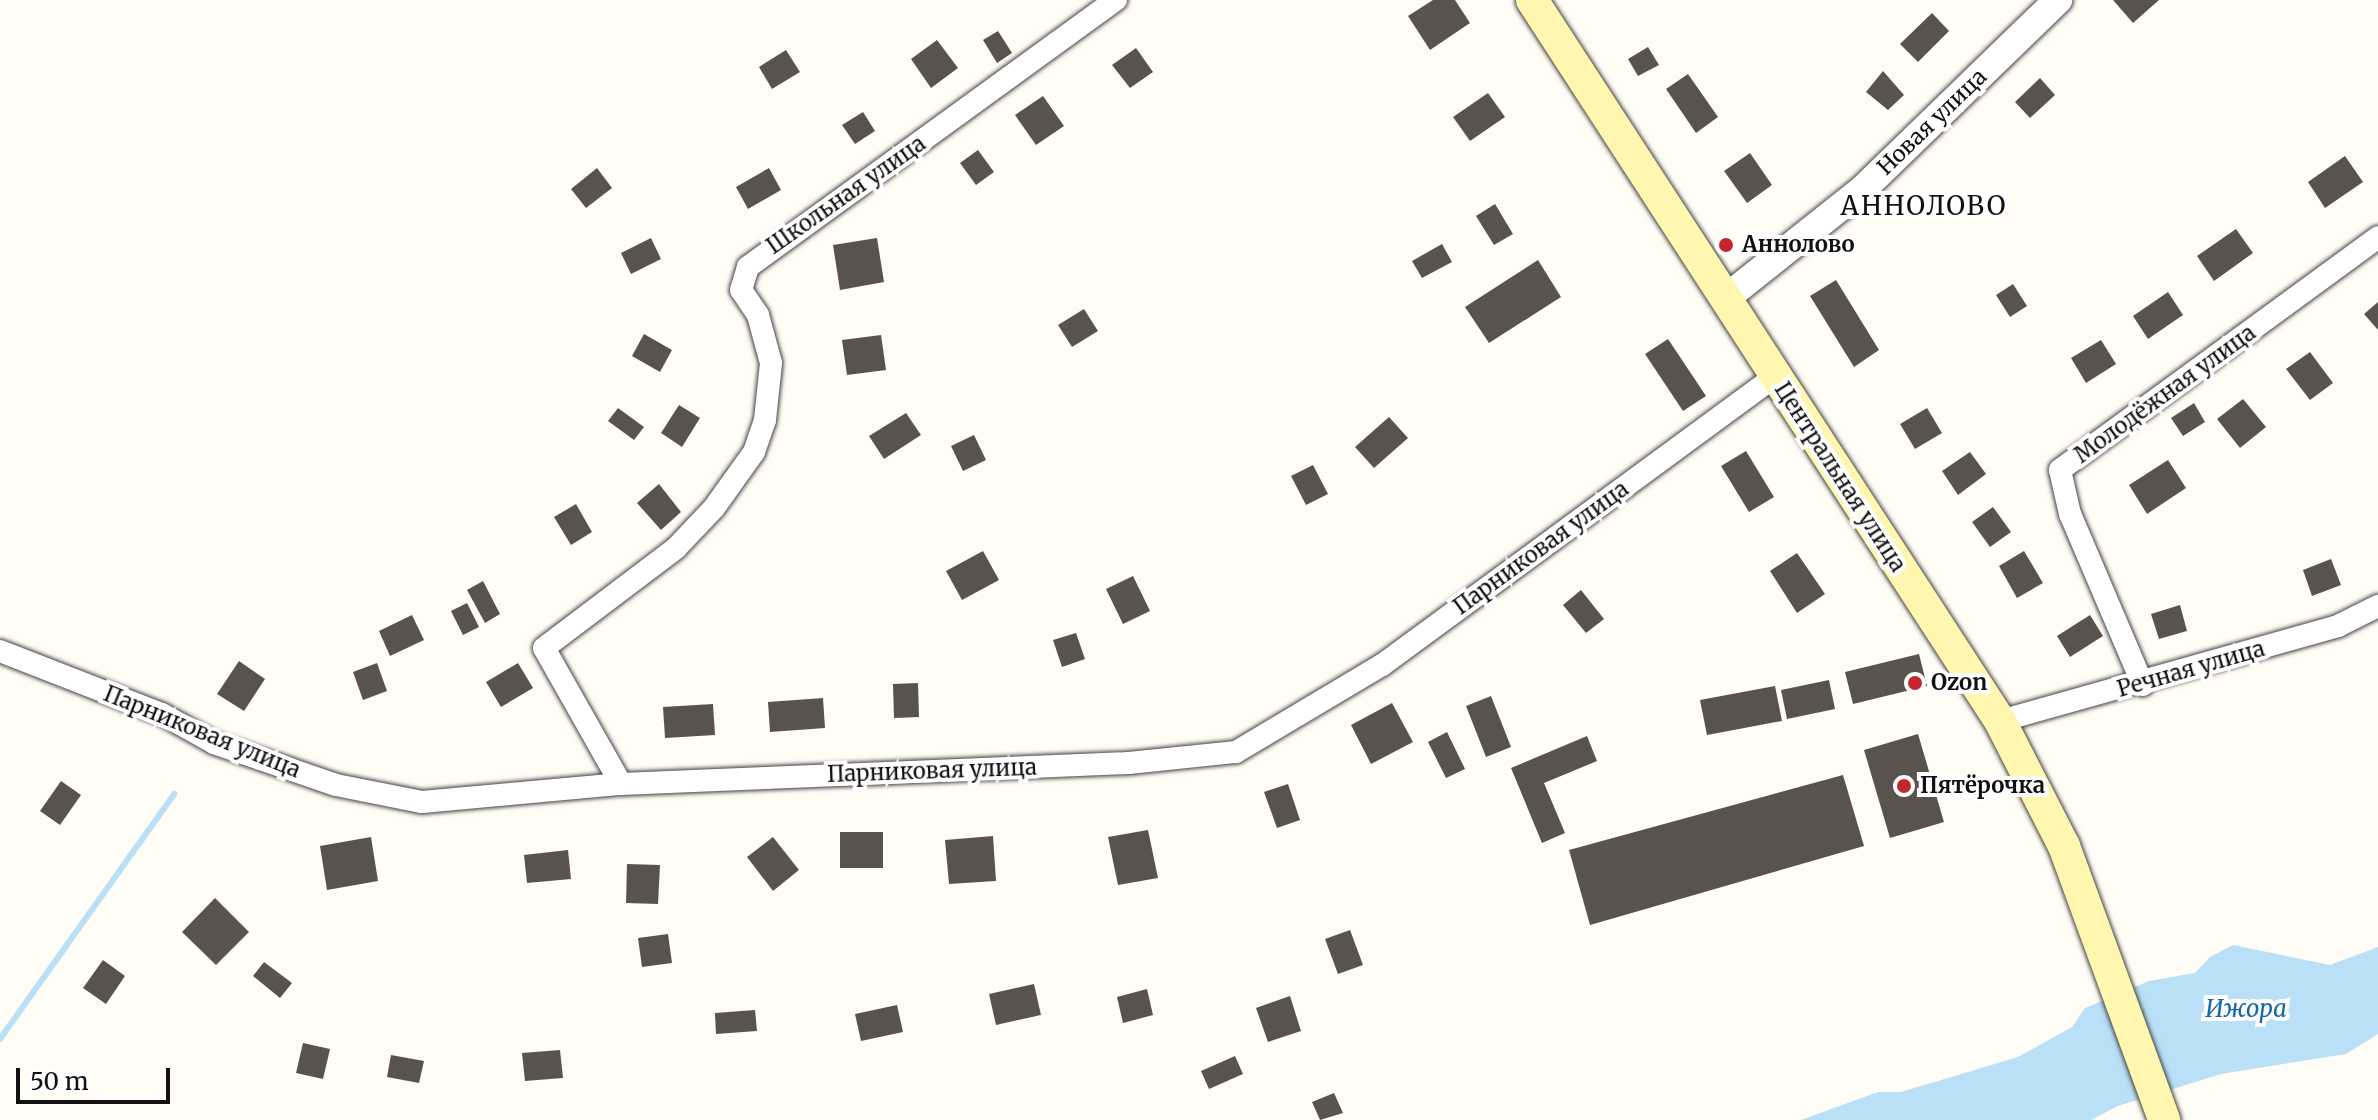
<!DOCTYPE html>
<meta charset="utf-8">
<style>
body{margin:0}
#map{position:relative;width:2378px;height:1120px;overflow:hidden;background:#fffdf5;font-family:Merriweather,serif}
div>[style]{position:absolute}
[style*='--x']{left:calc(var(--x)*1px);top:calc(var(--y)*1px);width:calc(var(--w)*1px);rotate:calc(var(--a)*1deg)}
.water>*{inset:0;background:#b9e0f7}
.stream>*{height:6px;margin:-3px;padding:0 3px;transform-origin:3px;border-radius:3px;background:#b9e0f7}
.building>*{inset:0;background:#5a524d}
.roads{filter:drop-shadow(0 0 2px #444) drop-shadow(0 0 2px #444)}
.minor>*{height:22px;margin:-11px;padding:0 11px;transform-origin:11px;border-radius:11px;background:#fff}
.tertiary>*{height:28px;margin:-14px;padding:0 14px;transform-origin:14px;border-radius:14px;background:#fff}
.secondary>*{height:32px;margin:-16px;padding:0 16px;transform-origin:16px;border-radius:16px;background:#fff6b0}
.dots>*{width:22px;height:22px;translate:-50% -50%;box-sizing:border-box;border:4px solid #fff;border-radius:50%}
span{translate:-50% -50%;white-space:nowrap;text-align:center;line-height:1.15;-webkit-text-stroke:8px #fff;paint-order:stroke}
.street-label{font-size:22px;color:#111}
.poi-label{font-size:22px;color:#111;font-weight:700}
.left{translate:0 -50%;text-align:left}
.water-label{font-size:24px;color:#1768a6;font-style:italic}
.quarter-label{font-size:26px;color:#111;letter-spacing:2px}
.scale{position:absolute;left:16px;top:1068px;width:154px;height:36px;box-sizing:border-box;border:4px solid #111;border-top:0;padding-left:10px;font-size:24px;line-height:28px;white-space:nowrap;color:#111;-webkit-text-stroke:6px #fff;paint-order:stroke}
</style>
<div id="map">
<div class="water">
<i style="clip-path:polygon(2233px 945px,2330px 965px,2378px 947px,2378px 1034px,2346px 1054px,2221px 1074px,2118px 1106px,2091px 1120px,1801px 1120px,1878px 1092px,1901px 1092px,2018px 1057px,2072px 1027px,2085px 1008px,2149px 981px,2195px 973px,2210px 957px)"></i>
</div>
<div class="stream">
<i style="--x:0;--y:1039;--w:301;--a:-54.6"></i>
</div>
<div class="building">
<i style="clip-path:polygon(1433px 0,1455px 0,1470px 23px,1430px 50px,1408px 16px)"></i>
<i style="clip-path:polygon(2113px 0,2159px 0,2133px 23px)"></i>
<i style="clip-path:polygon(1932px 13px,1949px 31px,1918px 62px,1900px 44px)"></i>
<i style="clip-path:polygon(998px 31px,1012px 53px,997px 63px,983px 40px)"></i>
<i style="clip-path:polygon(937px 40px,958px 68px,931px 88px,911px 59px)"></i>
<i style="clip-path:polygon(1648px 47px,1659px 65px,1638px 76px,1628px 59px)"></i>
<i style="clip-path:polygon(1136px 48px,1153px 72px,1130px 88px,1112px 65px)"></i>
<i style="clip-path:polygon(786px 50px,800px 72px,772px 89px,759px 67px)"></i>
<i style="clip-path:polygon(1883px 71px,1904px 95px,1888px 110px,1866px 92px)"></i>
<i style="clip-path:polygon(1688px 74px,1718px 117px,1696px 133px,1666px 89px)"></i>
<i style="clip-path:polygon(2040px 78px,2055px 95px,2030px 118px,2015px 102px)"></i>
<i style="clip-path:polygon(1488px 93px,1505px 117px,1470px 141px,1453px 117px)"></i>
<i style="clip-path:polygon(1043px 96px,1064px 126px,1036px 145px,1015px 115px)"></i>
<i style="clip-path:polygon(863px 112px,875px 131px,855px 144px,842px 125px)"></i>
<i style="clip-path:polygon(978px 150px,994px 172px,976px 185px,960px 163px)"></i>
<i style="clip-path:polygon(1750px 153px,1772px 185px,1747px 203px,1724px 171px)"></i>
<i style="clip-path:polygon(2345px 156px,2363px 182px,2325px 208px,2308px 182px)"></i>
<i style="clip-path:polygon(597px 168px,612px 188px,586px 208px,571px 189px)"></i>
<i style="clip-path:polygon(769px 168px,781px 190px,748px 209px,736px 187px)"></i>
<i style="clip-path:polygon(1495px 204px,1513px 234px,1494px 245px,1476px 216px)"></i>
<i style="clip-path:polygon(2236px 229px,2253px 253px,2214px 281px,2197px 256px)"></i>
<i style="clip-path:polygon(651px 238px,661px 259px,631px 274px,621px 253px)"></i>
<i style="clip-path:polygon(877px 238px,884px 282px,840px 290px,833px 245px)"></i>
<i style="clip-path:polygon(1442px 244px,1452px 262px,1422px 278px,1412px 261px)"></i>
<i style="clip-path:polygon(1538px 260px,1561px 297px,1489px 343px,1465px 307px)"></i>
<i style="clip-path:polygon(1836px 280px,1879px 350px,1854px 367px,1810px 296px)"></i>
<i style="clip-path:polygon(2013px 284px,2027px 306px,2010px 317px,1996px 295px)"></i>
<i style="clip-path:polygon(2168px 292px,2183px 315px,2148px 339px,2133px 316px)"></i>
<i style="clip-path:polygon(2378px 302px,2378px 330px,2364px 314px)"></i>
<i style="clip-path:polygon(1084px 309px,1098px 331px,1072px 347px,1058px 325px)"></i>
<i style="clip-path:polygon(644px 334px,672px 350px,660px 372px,632px 356px)"></i>
<i style="clip-path:polygon(881px 335px,886px 370px,847px 375px,842px 340px)"></i>
<i style="clip-path:polygon(1668px 339px,1706px 396px,1683px 411px,1645px 354px)"></i>
<i style="clip-path:polygon(2101px 340px,2116px 364px,2086px 383px,2071px 358px)"></i>
<i style="clip-path:polygon(2310px 352px,2333px 383px,2310px 400px,2286px 369px)"></i>
<i style="clip-path:polygon(2243px 399px,2266px 427px,2240px 448px,2217px 419px)"></i>
<i style="clip-path:polygon(2194px 403px,2205px 422px,2183px 436px,2171px 418px)"></i>
<i style="clip-path:polygon(679px 405px,700px 418px,682px 447px,661px 433px)"></i>
<i style="clip-path:polygon(618px 408px,644px 427px,634px 440px,608px 421px)"></i>
<i style="clip-path:polygon(1927px 408px,1942px 433px,1915px 449px,1900px 424px)"></i>
<i style="clip-path:polygon(906px 413px,921px 435px,884px 459px,869px 436px)"></i>
<i style="clip-path:polygon(1389px 417px,1408px 438px,1374px 468px,1355px 447px)"></i>
<i style="clip-path:polygon(974px 435px,986px 460px,963px 471px,951px 446px)"></i>
<i style="clip-path:polygon(1746px 451px,1774px 497px,1749px 512px,1721px 466px)"></i>
<i style="clip-path:polygon(1970px 452px,1986px 474px,1958px 495px,1942px 471px)"></i>
<i style="clip-path:polygon(2168px 460px,2186px 488px,2147px 514px,2129px 485px)"></i>
<i style="clip-path:polygon(1313px 465px,1328px 494px,1306px 505px,1291px 476px)"></i>
<i style="clip-path:polygon(659px 484px,681px 512px,661px 530px,637px 503px)"></i>
<i style="clip-path:polygon(576px 504px,592px 532px,571px 545px,554px 517px)"></i>
<i style="clip-path:polygon(1993px 507px,2011px 532px,1990px 547px,1972px 522px)"></i>
<i style="clip-path:polygon(983px 551px,999px 580px,962px 600px,946px 571px)"></i>
<i style="clip-path:polygon(2024px 551px,2043px 583px,2017px 598px,1999px 566px)"></i>
<i style="clip-path:polygon(1797px 553px,1825px 594px,1797px 613px,1770px 571px)"></i>
<i style="clip-path:polygon(2331px 559px,2341px 585px,2312px 596px,2303px 570px)"></i>
<i style="clip-path:polygon(1133px 576px,1150px 611px,1123px 624px,1106px 589px)"></i>
<i style="clip-path:polygon(483px 581px,500px 614px,485px 623px,467px 590px)"></i>
<i style="clip-path:polygon(1581px 590px,1604px 619px,1586px 633px,1563px 605px)"></i>
<i style="clip-path:polygon(467px 603px,479px 627px,463px 635px,451px 611px)"></i>
<i style="clip-path:polygon(2180px 605px,2187px 631px,2159px 639px,2151px 614px)"></i>
<i style="clip-path:polygon(412px 615px,424px 640px,390px 656px,379px 631px)"></i>
<i style="clip-path:polygon(2090px 615px,2103px 636px,2070px 657px,2057px 636px)"></i>
<i style="clip-path:polygon(1076px 633px,1085px 659px,1062px 667px,1053px 640px)"></i>
<i style="clip-path:polygon(1919px 654px,1927px 686px,1853px 704px,1845px 672px)"></i>
<i style="clip-path:polygon(239px 661px,265px 679px,244px 711px,217px 694px)"></i>
<i style="clip-path:polygon(377px 663px,387px 691px,363px 700px,353px 672px)"></i>
<i style="clip-path:polygon(518px 663px,533px 688px,501px 707px,486px 682px)"></i>
<i style="clip-path:polygon(1829px 680px,1835px 709px,1787px 719px,1781px 690px)"></i>
<i style="clip-path:polygon(918px 683px,919px 717px,894px 718px,893px 684px)"></i>
<i style="clip-path:polygon(1775px 686px,1782px 721px,1707px 735px,1700px 700px)"></i>
<i style="clip-path:polygon(1491px 696px,1511px 747px,1486px 757px,1466px 706px)"></i>
<i style="clip-path:polygon(823px 698px,825px 728px,770px 732px,768px 702px)"></i>
<i style="clip-path:polygon(1392px 703px,1413px 742px,1371px 764px,1351px 725px)"></i>
<i style="clip-path:polygon(713px 704px,715px 735px,665px 738px,663px 707px)"></i>
<i style="clip-path:polygon(1447px 732px,1465px 769px,1446px 778px,1428px 742px)"></i>
<i style="clip-path:polygon(1918px 734px,1944px 822px,1890px 838px,1864px 750px)"></i>
<i style="clip-path:polygon(1587px 736px,1597px 761px,1544px 783px,1565px 833px,1542px 843px,1511px 768px)"></i>
<i style="clip-path:polygon(1843px 775px,1864px 846px,1590px 925px,1569px 850px)"></i>
<i style="clip-path:polygon(61px 781px,81px 795px,60px 825px,40px 811px)"></i>
<i style="clip-path:polygon(1288px 784px,1300px 820px,1277px 828px,1264px 792px)"></i>
<i style="clip-path:polygon(1148px 830px,1158px 878px,1118px 885px,1108px 837px)"></i>
<i style="clip-path:polygon(840px 832px,883px 832px,883px 868px,840px 868px)"></i>
<i style="clip-path:polygon(993px 836px,996px 881px,949px 884px,945px 840px)"></i>
<i style="clip-path:polygon(371px 837px,378px 881px,327px 890px,320px 846px)"></i>
<i style="clip-path:polygon(773px 837px,799px 870px,773px 891px,747px 857px)"></i>
<i style="clip-path:polygon(568px 850px,571px 879px,527px 883px,524px 855px)"></i>
<i style="clip-path:polygon(627px 864px,660px 865px,658px 904px,626px 903px)"></i>
<i style="clip-path:polygon(215px 898px,249px 932px,216px 965px,182px 932px)"></i>
<i style="clip-path:polygon(1350px 930px,1363px 965px,1338px 974px,1325px 939px)"></i>
<i style="clip-path:polygon(668px 934px,672px 963px,642px 967px,638px 938px)"></i>
<i style="clip-path:polygon(103px 960px,125px 976px,106px 1004px,83px 988px)"></i>
<i style="clip-path:polygon(264px 962px,292px 983px,280px 998px,253px 976px)"></i>
<i style="clip-path:polygon(1034px 984px,1041px 1015px,996px 1025px,989px 994px)"></i>
<i style="clip-path:polygon(1147px 989px,1153px 1015px,1123px 1023px,1117px 997px)"></i>
<i style="clip-path:polygon(1290px 996px,1301px 1031px,1268px 1042px,1256px 1008px)"></i>
<i style="clip-path:polygon(897px 1005px,903px 1032px,861px 1041px,855px 1014px)"></i>
<i style="clip-path:polygon(755px 1010px,757px 1031px,716px 1034px,715px 1013px)"></i>
<i style="clip-path:polygon(303px 1043px,330px 1049px,323px 1079px,296px 1073px)"></i>
<i style="clip-path:polygon(560px 1050px,563px 1078px,525px 1081px,522px 1053px)"></i>
<i style="clip-path:polygon(391px 1055px,424px 1061px,419px 1083px,387px 1077px)"></i>
<i style="clip-path:polygon(1235px 1056px,1243px 1074px,1209px 1089px,1201px 1071px)"></i>
<i style="clip-path:polygon(1334px 1093px,1343px 1113px,1320px 1120px,1312px 1102px)"></i>
</div>
<div class="roads">
<div class="minor">
<i style="--x:0;--y:651;--w:174;--a:21.3"></i>
<i style="--x:162;--y:714;--w:60;--a:29.1"></i>
<i style="--x:214;--y:743;--w:129;--a:19"></i>
<i style="--x:336;--y:785;--w:88;--a:11.2"></i>
<i style="--x:422;--y:802;--w:200;--a:-5.2"></i>
<i style="--x:621;--y:784;--w:508;--a:-2.37"></i>
<i style="--x:1129;--y:763;--w:108;--a:-5.9"></i>
<i style="--x:1236;--y:752;--w:170;--a:-30.8"></i>
<i style="--x:1382;--y:665;--w:488;--a:-36.3"></i>
<i style="--x:2143;--y:685;--w:186;--a:-113.1"></i>
<i style="--x:2070;--y:514;--w:45;--a:-102.8"></i>
<i style="--x:2060;--y:470;--w:394;--a:-36.2"></i>
<i style="--x:2000;--y:721;--w:351;--a:-15.7"></i>
<i style="--x:2338;--y:626;--w:45;--a:-26.6"></i>
<i style="--x:621;--y:784;--w:156;--a:-119.5"></i>
<i style="--x:544;--y:648;--w:166;--a:-37.1"></i>
<i style="--x:676;--y:548;--w:55;--a:-46.5"></i>
<i style="--x:714;--y:508;--w:69;--a:-54.5"></i>
<i style="--x:754;--y:452;--w:34;--a:-71"></i>
<i style="--x:765;--y:420;--w:57;--a:-84"></i>
<i style="--x:771;--y:363;--w:50;--a:-105.2"></i>
<i style="--x:758;--y:315;--w:30;--a:-124"></i>
<i style="--x:741;--y:290;--w:24;--a:-73"></i>
<i style="--x:748;--y:267;--w:455;--a:-36"></i>
</div>
<div class="tertiary">
<i style="--x:1726;--y:298;--w:175;--a:-38.5"></i>
<i style="--x:1863;--y:189;--w:272;--a:-44.1"></i>
</div>
<div class="secondary">
<i style="--x:1532;--y:0;--w:860;--a:57.01"></i>
<i style="--x:2000;--y:721;--w:140;--a:62.9"></i>
<i style="--x:2064;--y:846;--w:292;--a:69.9"></i>
</div>
</div>
<div class="dots">
<i style="left:1726px;top:245px;background:#c4262e"></i>
<i style="left:1915px;top:683px;background:#c4262e"></i>
<i style="left:1904px;top:786px;background:#c4262e"></i>
</div>
<div class="street-label">
<span style="left:1932px;top:122px;rotate:-44deg">Новая улица</span>
<span style="left:846px;top:195px;rotate:-35deg">Школьная улица</span>
<span style="left:2165px;top:394px;rotate:-36deg">Молодёжная улица</span>
<span style="left:1840px;top:477px;rotate:57deg">Центральная улица</span>
<span style="left:1541px;top:548px;rotate:-36deg">Парниковая улица</span>
<span style="left:2191px;top:669px;rotate:-16deg">Речная улица</span>
<span style="left:202px;top:732px;rotate:22deg">Парниковая улица</span>
<span style="left:932px;top:771px;rotate:-2deg">Парниковая улица</span>
</div>
<div class="poi-label">
<span class="left" style="left:1742px;top:245px">Аннолово</span>
<span class="left" style="left:1931px;top:683px">Ozon</span>
<span class="left" style="left:1920px;top:786px">Пятёрочка</span>
</div>
<div class="water-label">
<span style="left:2246px;top:1009px">Ижора</span>
</div>
<div class="quarter-label">
<span style="left:1924px;top:206px">АННОЛОВО</span>
</div>
<div class="scale">50 m</div>
</div>
